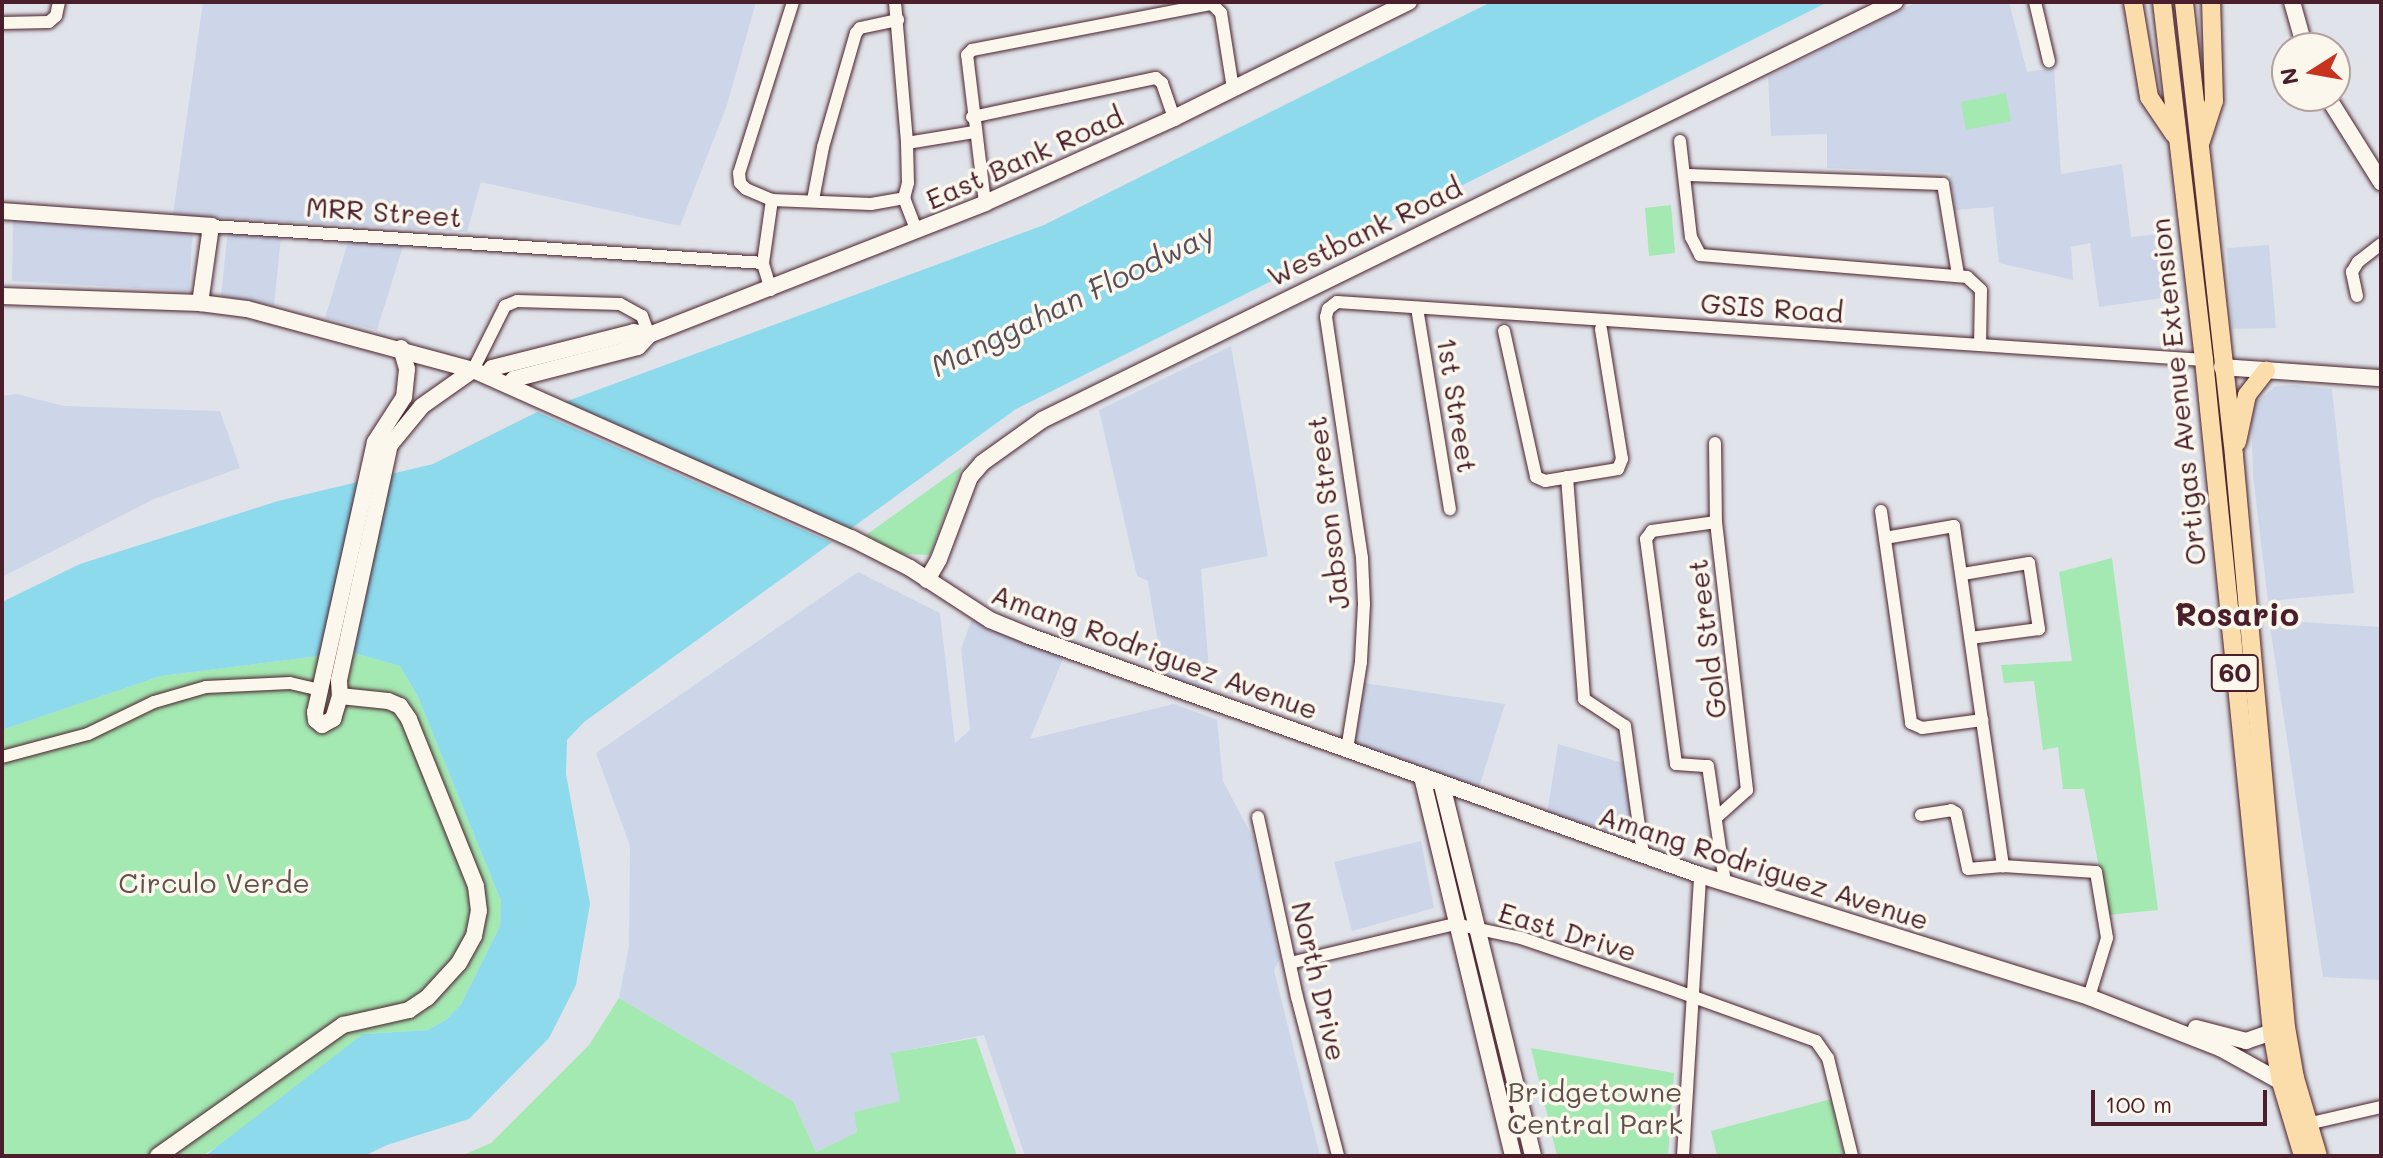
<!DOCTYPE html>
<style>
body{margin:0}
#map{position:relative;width:2383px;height:1158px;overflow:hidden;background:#e0e4ea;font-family:Mali,sans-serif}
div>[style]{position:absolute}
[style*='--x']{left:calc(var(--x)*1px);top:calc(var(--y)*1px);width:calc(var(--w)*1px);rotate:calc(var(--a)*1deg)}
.built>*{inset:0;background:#cdd6e8}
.green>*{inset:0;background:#a4e8b2}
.water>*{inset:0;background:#8cdaec}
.pier>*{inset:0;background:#e0e4ea}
.roads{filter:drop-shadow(0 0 2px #4a1f2b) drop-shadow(0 0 2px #4a1f2b)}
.street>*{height:12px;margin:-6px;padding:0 6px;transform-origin:6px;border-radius:6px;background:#fbf7ec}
.secondary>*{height:16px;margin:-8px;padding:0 8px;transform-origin:8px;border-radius:8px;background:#fbf7ec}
.primary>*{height:18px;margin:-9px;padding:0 9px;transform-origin:9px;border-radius:9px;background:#faddab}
span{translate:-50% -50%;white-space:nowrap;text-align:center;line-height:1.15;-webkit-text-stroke:7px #fbf7ec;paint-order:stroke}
.shield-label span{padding:2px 6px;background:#fbf7ec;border:2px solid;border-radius:6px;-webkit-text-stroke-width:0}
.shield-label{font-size:26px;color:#4a1f2b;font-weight:700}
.street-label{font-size:28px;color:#4a1f2b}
.park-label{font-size:28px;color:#60514d}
.water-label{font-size:30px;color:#5a4e5b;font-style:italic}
.quarter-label{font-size:32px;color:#4a1f2b;font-weight:700}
.frame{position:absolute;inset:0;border:4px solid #4a1f2b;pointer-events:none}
.north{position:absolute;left:2271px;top:32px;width:80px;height:80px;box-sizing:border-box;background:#fbf7ec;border:2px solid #b4a19f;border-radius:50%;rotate:259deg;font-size:22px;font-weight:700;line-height:32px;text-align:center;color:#4a1f2b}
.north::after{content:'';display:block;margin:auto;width:28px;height:36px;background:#c8321e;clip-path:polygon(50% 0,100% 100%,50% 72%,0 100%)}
.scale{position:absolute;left:2091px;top:1090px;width:176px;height:36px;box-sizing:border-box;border:4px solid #4a1f2b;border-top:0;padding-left:10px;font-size:24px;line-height:28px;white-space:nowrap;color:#4a1f2b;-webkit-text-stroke:6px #fbf7ec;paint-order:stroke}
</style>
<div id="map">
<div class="built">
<i style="clip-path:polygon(203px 2px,756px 2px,727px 105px,680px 226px,481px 182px,467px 232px,173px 215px)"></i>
<i style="clip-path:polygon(1917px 2px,2009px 2px,2027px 72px,2054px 68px,2061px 174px,2122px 164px,2131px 237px,2168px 233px,2177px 296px,2099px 307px,2090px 243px,2071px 247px,2073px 280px,1999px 263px,1993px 207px,1955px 210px,1950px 173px,1827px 168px,1827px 134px,1771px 136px,1768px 77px)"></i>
<i style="clip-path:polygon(13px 220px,193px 226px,189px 291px,12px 281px)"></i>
<i style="clip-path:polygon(228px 229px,281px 237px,274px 306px,221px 296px)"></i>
<i style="clip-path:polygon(349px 239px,404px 243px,377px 330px,325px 318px)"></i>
<i style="clip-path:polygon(2269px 245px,2276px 328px,2232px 329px,2227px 248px)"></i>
<i style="clip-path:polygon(1231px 346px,1268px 556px,1201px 569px,1211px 697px,1163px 674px,1148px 581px,1137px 576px,1099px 410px)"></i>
<i style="clip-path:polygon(2295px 385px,2332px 389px,2354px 593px,2268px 601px,2253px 476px,2251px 418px,2255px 403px,2276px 386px)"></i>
<i style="clip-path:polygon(17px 394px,64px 406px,220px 411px,240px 468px,154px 499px,2px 577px,2px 396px)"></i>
<i style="clip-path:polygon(858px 572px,940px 613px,955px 743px,970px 730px,961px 649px,972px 619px,1065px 654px,1030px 739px,1174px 704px,1217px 720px,1223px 781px,1253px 838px,1280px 958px,1274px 970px,1320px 1156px,1025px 1156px,984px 1035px,892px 1053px,901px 1101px,855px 1112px,857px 1132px,816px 1152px,793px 1101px,619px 998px,629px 946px,630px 846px,596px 753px)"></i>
<i style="clip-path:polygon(2269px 620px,2381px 627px,2381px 980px,2323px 977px)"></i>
<i style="clip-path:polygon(1364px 683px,1505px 704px,1479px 788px,1352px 743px)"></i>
<i style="clip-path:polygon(1558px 744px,1623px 763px,1636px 840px,1547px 814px)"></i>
<i style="clip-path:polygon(1421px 841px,1434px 908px,1352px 931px,1334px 862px)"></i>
</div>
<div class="green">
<i style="clip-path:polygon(2006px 93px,2011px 121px,1966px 130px,1961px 102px)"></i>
<i style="clip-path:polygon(1671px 205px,1675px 253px,1649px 256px,1645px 208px)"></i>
<i style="clip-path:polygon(962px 466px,930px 555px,901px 554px,866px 535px)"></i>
<i style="clip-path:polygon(2112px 558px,2158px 910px,2108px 915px,2084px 789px,2063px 789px,2058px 747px,2043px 750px,2034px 681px,2004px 683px,2001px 665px,2072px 661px,2059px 572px)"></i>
<i style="clip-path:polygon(350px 652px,400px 666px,418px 697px,501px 901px,500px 926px,461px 1004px,447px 1019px,428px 1030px,363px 1034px,236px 1135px,202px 1156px,2px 1156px,2px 730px,161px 676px)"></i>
<i style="clip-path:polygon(619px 998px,793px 1101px,816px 1152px,857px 1132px,854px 1112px,900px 1101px,891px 1053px,976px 1038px,1017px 1156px,461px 1156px,491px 1143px,589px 1045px)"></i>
<i style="clip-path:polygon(1531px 1048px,1674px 1073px,1668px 1156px,1557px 1156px)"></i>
<i style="clip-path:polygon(1831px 1099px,1844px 1156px,1717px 1156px,1711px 1131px)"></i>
</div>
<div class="water">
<i style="clip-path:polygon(1491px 2px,1828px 2px,1016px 409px,584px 722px,567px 740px,566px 774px,590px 904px,576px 985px,549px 1038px,469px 1119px,387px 1145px,364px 1156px,205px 1156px,363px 1034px,428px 1030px,447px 1019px,461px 1004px,500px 926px,501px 901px,418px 697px,400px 666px,350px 652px,161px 676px,2px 730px,2px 602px,80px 564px,278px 501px,433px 464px,535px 413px,1044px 225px)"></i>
</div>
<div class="pier">
<i style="clip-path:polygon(561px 400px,856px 531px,837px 545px,533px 410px)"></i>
</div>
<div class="roads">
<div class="street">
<i style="--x:793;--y:2;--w:179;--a:107.5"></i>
<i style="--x:739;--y:173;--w:10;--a:84"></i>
<i style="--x:740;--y:183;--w:8;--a:45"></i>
<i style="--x:746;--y:189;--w:28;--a:23"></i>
<i style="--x:772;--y:200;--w:99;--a:2.3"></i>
<i style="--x:871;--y:204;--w:34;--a:-10"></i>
<i style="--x:895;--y:2;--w:142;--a:85.1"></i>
<i style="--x:907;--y:143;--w:40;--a:88.6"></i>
<i style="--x:908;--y:183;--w:16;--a:105"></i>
<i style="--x:2035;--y:2;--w:61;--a:76.7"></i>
<i style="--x:2;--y:23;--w:47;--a:-1.2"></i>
<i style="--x:49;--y:22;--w:9;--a:-41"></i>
<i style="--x:56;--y:16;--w:14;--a:-78"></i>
<i style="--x:972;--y:117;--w:188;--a:-12"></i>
<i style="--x:1156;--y:78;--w:8;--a:40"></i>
<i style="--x:1162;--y:83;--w:37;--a:71"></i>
<i style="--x:1680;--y:141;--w:97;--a:83.5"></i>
<i style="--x:1691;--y:237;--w:20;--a:63"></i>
<i style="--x:1700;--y:255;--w:268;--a:4.7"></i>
<i style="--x:1967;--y:277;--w:19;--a:43"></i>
<i style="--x:1981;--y:290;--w:55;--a:91"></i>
<i style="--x:907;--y:143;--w:68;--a:-9.3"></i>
<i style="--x:1687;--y:175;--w:256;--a:2"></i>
<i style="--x:1943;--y:184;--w:92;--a:80.6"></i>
<i style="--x:904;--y:198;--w:36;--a:69"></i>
<i style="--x:813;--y:200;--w:54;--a:-79.3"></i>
<i style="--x:823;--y:147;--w:119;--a:-73.9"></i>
<i style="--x:856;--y:33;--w:6;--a:-51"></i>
<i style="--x:860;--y:28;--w:39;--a:-12"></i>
<i style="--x:985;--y:203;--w:149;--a:-96.9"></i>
<i style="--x:967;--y:55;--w:7;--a:-45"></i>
<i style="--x:972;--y:50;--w:244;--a:-10.9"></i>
<i style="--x:1212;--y:4;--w:13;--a:45"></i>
<i style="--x:1221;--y:13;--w:77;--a:81"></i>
<i style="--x:211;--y:226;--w:553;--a:3.83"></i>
<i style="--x:771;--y:290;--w:28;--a:-107"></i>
<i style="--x:763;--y:263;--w:64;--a:-81.9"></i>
<i style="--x:2357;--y:296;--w:25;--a:-102"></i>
<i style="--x:2352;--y:272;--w:12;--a:-59"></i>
<i style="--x:2358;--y:262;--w:29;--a:-38"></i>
<i style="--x:1337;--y:302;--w:869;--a:3.83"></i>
<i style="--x:1337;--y:302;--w:11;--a:142"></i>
<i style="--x:1328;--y:309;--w:8;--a:104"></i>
<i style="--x:1326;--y:317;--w:244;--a:81.5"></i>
<i style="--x:1362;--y:558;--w:46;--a:87.5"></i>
<i style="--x:1364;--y:604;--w:58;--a:93"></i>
<i style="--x:1361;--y:662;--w:88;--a:99.1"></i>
<i style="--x:1417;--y:308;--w:204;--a:80.7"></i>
<i style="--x:1504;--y:331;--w:149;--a:77.6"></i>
<i style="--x:1536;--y:477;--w:10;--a:24"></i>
<i style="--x:1545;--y:481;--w:74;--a:-9.3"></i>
<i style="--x:1618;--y:469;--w:11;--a:-68"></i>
<i style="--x:1622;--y:459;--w:132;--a:-99.2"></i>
<i style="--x:473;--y:370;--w:72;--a:-63.4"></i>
<i style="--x:505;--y:306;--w:13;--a:-23"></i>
<i style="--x:517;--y:301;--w:103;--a:1.7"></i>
<i style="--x:620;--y:304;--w:25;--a:29"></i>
<i style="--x:642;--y:316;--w:20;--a:70"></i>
<i style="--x:1715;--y:443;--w:79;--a:89.3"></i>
<i style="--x:1716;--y:522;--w:270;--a:83.4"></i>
<i style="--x:1747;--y:790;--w:39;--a:138"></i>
<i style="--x:1567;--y:477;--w:223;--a:85.6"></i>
<i style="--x:1584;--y:699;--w:49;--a:33.4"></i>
<i style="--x:1625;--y:726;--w:129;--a:82"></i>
<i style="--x:1881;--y:511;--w:214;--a:81.9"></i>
<i style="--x:1911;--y:723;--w:12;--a:24"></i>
<i style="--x:1922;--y:728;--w:61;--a:-7.6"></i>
<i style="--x:1716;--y:522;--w:65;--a:172"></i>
<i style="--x:1652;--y:531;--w:10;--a:127"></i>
<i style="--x:1646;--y:539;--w:227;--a:82.4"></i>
<i style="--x:1676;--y:764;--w:32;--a:4"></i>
<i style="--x:1708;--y:766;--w:118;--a:81.7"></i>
<i style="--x:1885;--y:538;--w:70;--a:-9.9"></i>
<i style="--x:1954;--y:526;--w:344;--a:81.8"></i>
<i style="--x:1963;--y:574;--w:67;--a:-9.5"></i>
<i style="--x:2029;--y:563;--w:67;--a:81.4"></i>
<i style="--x:2039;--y:629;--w:69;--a:172.5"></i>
<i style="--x:2;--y:757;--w:89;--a:-15"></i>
<i style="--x:88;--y:734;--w:73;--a:-25.9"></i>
<i style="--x:154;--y:702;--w:54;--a:-16.1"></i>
<i style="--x:206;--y:687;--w:84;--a:-2.7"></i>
<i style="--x:290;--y:683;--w:31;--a:13"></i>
<i style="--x:1921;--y:815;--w:30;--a:-9"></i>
<i style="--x:1951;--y:810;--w:6;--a:31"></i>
<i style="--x:1956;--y:813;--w:57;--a:77.9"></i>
<i style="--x:1968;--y:869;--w:35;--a:-5"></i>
<i style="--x:2003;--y:866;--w:93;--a:3.7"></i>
<i style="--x:2096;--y:872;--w:67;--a:80.5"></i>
<i style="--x:2107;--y:938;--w:62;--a:107"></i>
<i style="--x:1258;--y:817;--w:184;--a:77.8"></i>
<i style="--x:1297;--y:997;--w:164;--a:75.5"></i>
<i style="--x:1290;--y:963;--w:170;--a:-13.3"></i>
<i style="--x:1455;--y:924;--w:67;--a:12"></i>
<i style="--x:1521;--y:938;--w:153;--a:18.7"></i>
<i style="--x:1666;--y:987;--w:159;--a:19.8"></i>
<i style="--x:1816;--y:1041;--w:21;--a:55"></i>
<i style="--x:1828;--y:1058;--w:101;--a:76.2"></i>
<i style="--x:2307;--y:1124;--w:76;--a:-12.9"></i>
<i style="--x:1683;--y:1156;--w:282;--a:-86.5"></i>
</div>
<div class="secondary">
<i style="--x:2292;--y:2;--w:48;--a:74.2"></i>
<i style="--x:2327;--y:96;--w:102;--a:57.9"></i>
<i style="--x:2;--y:211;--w:210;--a:4.1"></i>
<i style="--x:211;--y:226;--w:78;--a:98.1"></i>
<i style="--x:2;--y:296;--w:198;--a:2"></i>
<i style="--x:200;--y:303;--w:47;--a:7.3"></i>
<i style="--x:247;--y:309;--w:234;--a:15.1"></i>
<i style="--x:473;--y:370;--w:414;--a:24"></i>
<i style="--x:851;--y:538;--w:66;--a:27"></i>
<i style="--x:910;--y:568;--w:95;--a:33"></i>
<i style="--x:990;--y:620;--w:42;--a:22.3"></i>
<i style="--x:1029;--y:636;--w:712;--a:19.61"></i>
<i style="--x:1700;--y:875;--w:408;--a:17.4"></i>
<i style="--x:2089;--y:997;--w:141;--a:21.3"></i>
<i style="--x:2220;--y:1048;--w:70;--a:29.1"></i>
<i style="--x:401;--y:348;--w:22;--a:74"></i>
<i style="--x:407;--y:369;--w:28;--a:96"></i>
<i style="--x:404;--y:397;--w:54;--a:122.8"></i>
<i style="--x:375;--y:442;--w:277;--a:102.5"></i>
<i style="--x:315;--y:712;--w:8;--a:83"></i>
<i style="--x:316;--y:720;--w:8;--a:40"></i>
<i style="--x:322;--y:725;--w:13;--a:-29"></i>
<i style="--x:333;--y:719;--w:24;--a:-73"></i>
<i style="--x:340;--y:696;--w:16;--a:-94"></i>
<i style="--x:339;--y:680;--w:240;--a:-77.8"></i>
<i style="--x:390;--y:445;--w:50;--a:-50.6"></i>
<i style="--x:422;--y:406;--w:62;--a:-35.2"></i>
<i style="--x:2222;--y:367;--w:159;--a:4"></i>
<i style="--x:486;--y:375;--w:9;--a:-49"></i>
<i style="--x:492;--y:368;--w:146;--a:-14.2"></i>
<i style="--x:634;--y:332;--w:15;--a:11"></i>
<i style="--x:509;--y:384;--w:7;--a:-45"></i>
<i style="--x:514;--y:379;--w:128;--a:-14.5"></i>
<i style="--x:638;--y:347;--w:16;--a:-47"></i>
<i style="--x:649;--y:335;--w:361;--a:-21.4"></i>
<i style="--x:985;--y:203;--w:207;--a:-24.2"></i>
<i style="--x:1174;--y:118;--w:262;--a:-26.3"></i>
<i style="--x:927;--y:580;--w:24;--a:-60"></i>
<i style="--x:939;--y:559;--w:88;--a:-69.3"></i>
<i style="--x:970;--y:477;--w:18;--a:-49"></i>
<i style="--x:982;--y:463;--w:74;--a:-35.6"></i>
<i style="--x:1042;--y:420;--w:950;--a:-26.11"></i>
<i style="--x:1422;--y:777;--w:390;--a:76.5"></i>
<i style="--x:1442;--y:785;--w:382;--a:76.2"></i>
<i style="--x:2196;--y:1028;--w:52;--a:14.6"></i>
<i style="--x:2246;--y:1041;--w:28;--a:-19"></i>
<i style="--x:158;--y:1156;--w:227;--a:-35.3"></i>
<i style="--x:343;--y:1025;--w:68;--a:-12.8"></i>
<i style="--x:409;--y:1010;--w:22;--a:-34"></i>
<i style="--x:427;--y:998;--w:47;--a:-47.6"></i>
<i style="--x:459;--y:963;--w:31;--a:-61"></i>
<i style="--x:474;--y:936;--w:25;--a:-79"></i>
<i style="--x:479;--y:911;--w:25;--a:-97"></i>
<i style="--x:476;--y:886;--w:180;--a:-111.9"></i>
<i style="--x:409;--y:719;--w:16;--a:-125"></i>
<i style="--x:400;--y:706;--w:13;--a:-157"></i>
<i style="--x:388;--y:701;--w:48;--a:-174.1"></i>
</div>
<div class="primary">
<i style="--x:2133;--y:2;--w:96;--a:80.4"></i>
<i style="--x:2149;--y:97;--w:45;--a:56"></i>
<i style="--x:2162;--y:2;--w:360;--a:83.3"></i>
<i style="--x:2204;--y:360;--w:675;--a:84.22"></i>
<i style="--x:2272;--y:1032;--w:51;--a:79.8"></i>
<i style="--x:2281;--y:1082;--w:77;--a:73.4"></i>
<i style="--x:2184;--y:2;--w:457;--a:83.7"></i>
<i style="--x:2234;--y:456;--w:573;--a:84.8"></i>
<i style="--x:2286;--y:1027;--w:52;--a:80"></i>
<i style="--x:2295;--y:1078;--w:81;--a:73.6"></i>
<i style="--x:2201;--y:141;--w:42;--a:-72"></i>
<i style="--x:2214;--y:101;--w:99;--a:-91.7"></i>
<i style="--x:2237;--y:442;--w:48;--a:-78"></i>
<i style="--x:2247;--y:395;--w:31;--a:-52"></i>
</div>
</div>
<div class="shield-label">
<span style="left:2235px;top:673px">60</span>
</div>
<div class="street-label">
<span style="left:1024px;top:157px;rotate:-24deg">East Bank Road</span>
<span style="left:384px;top:211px;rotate:4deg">MRR Street</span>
<span style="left:1364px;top:231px;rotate:-26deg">Westbank Road</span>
<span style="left:1772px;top:307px;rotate:4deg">GSIS Road</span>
<span style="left:2177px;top:392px;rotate:-96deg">Ortigas Avenue Extension</span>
<span style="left:1458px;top:405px;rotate:81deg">1st Street</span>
<span style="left:1327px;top:513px;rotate:-97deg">Jabson Street</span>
<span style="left:1706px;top:639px;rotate:-97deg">Gold Street</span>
<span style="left:1155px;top:651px;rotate:20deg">Amang Rodriguez Avenue</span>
<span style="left:1764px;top:867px;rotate:18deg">Amang Rodriguez Avenue</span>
<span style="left:1568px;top:931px;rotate:17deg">East Drive</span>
<span style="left:1320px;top:981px;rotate:77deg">North Drive</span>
</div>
<div class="park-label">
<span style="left:214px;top:882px">Circulo Verde</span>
<span style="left:1595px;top:1107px">Bridgetowne<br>Central Park</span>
</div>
<div class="water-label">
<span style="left:1072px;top:299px;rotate:-26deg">Manggahan Floodway</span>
</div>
<div class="quarter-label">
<span style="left:2237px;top:613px">Rosario</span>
</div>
<div class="frame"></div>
<div class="north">N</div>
<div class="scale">100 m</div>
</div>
